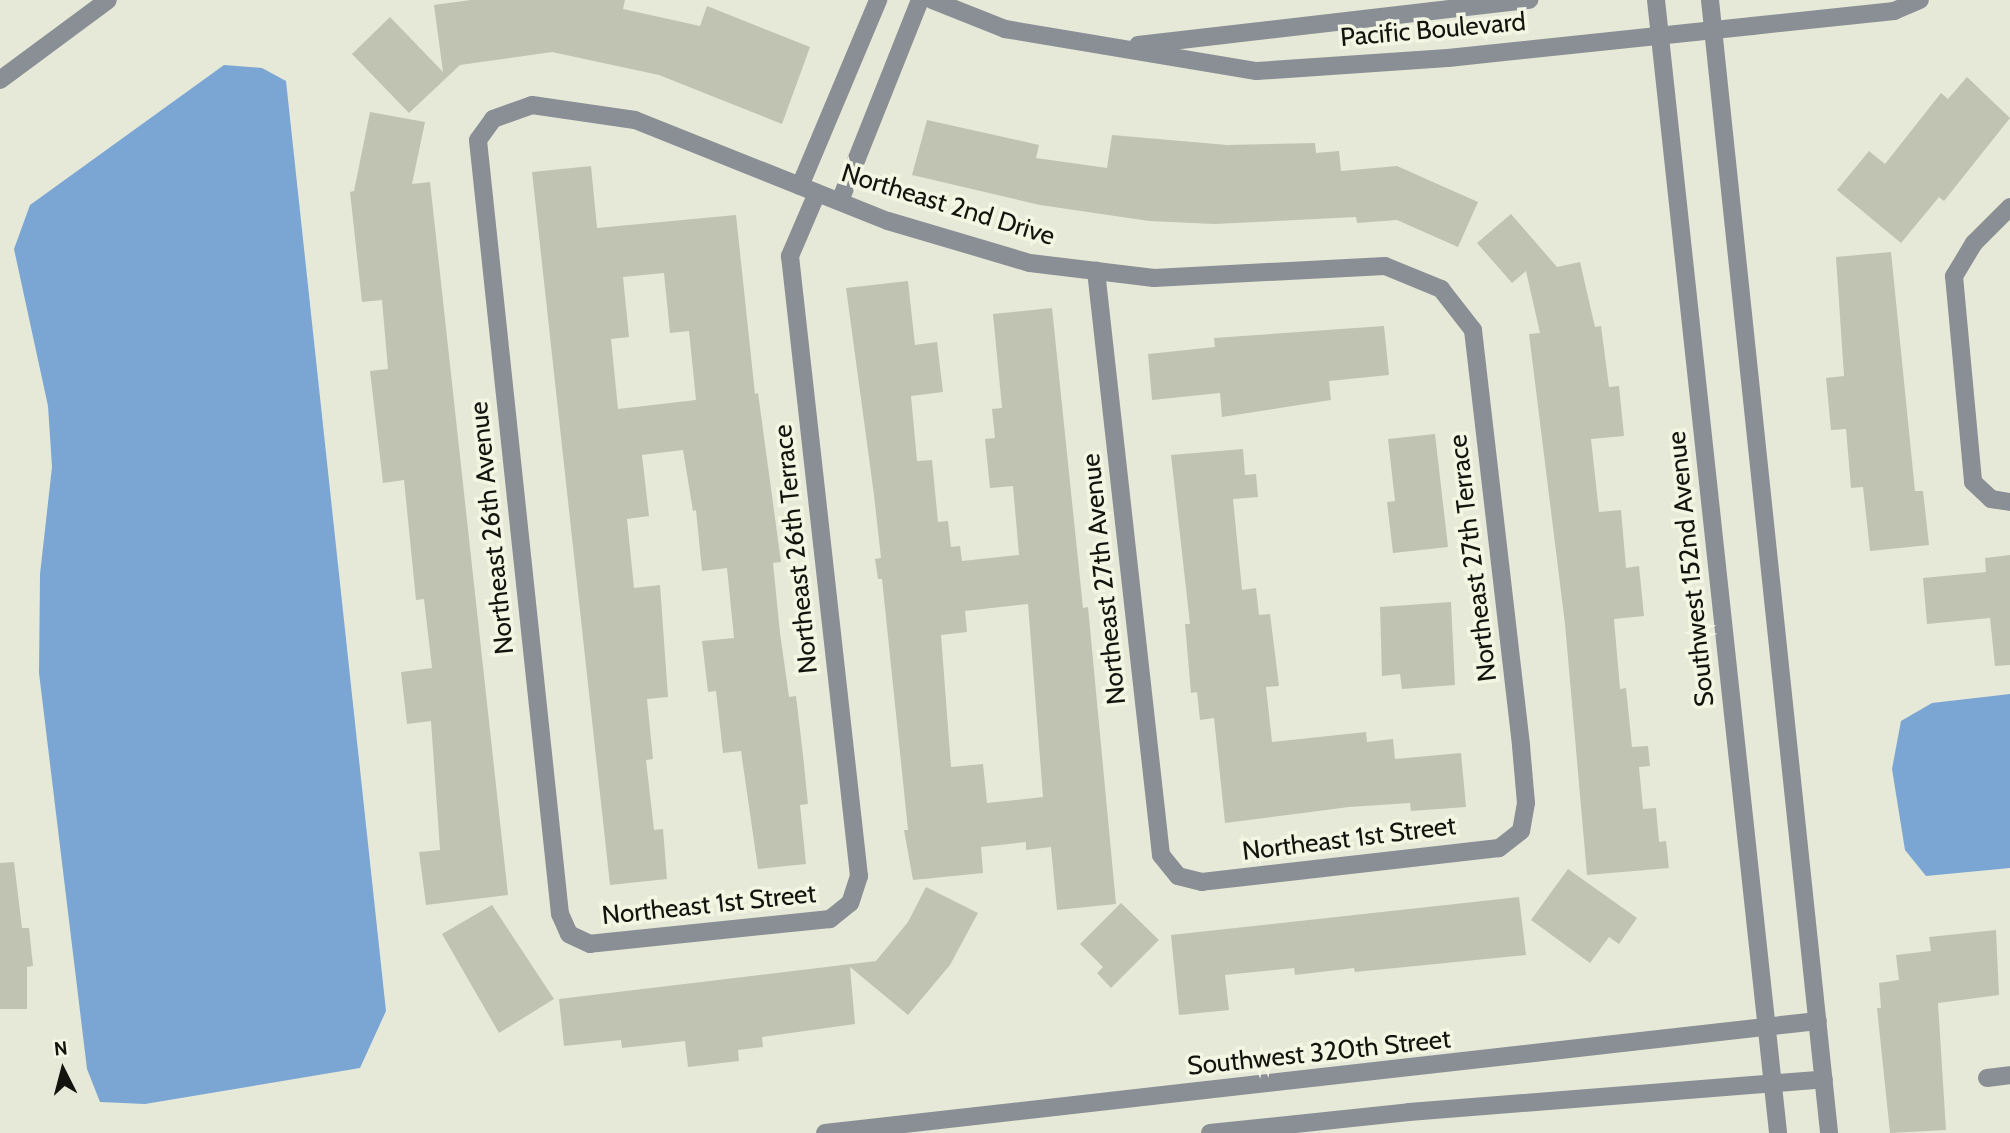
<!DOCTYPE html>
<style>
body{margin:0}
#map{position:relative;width:2010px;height:1133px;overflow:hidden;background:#e6e9d7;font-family:Cabin,sans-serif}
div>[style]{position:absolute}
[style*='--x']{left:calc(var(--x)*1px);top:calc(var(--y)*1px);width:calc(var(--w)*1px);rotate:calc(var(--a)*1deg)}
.water>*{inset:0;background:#7ba6d4}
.building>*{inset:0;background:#c0c3b2}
.minor>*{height:18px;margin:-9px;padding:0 9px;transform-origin:9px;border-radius:9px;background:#8a8f95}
.tertiary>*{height:18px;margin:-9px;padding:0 9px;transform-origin:9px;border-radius:9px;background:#8a8f95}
span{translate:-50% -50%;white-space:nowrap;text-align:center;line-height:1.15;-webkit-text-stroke:7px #f4f6e4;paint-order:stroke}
.street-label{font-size:26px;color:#13140e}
.north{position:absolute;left:28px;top:1035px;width:70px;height:70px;-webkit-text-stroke:5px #f4f6e4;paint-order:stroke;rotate:354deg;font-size:19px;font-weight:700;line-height:28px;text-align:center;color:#13140e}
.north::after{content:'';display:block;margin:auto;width:24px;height:32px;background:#13140e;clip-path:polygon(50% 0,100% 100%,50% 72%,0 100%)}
</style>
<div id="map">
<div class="water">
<i style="clip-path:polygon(224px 65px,262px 68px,286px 81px,386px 1011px,360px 1068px,145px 1104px,100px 1102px,87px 1069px,39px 673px,40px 574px,52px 467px,48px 406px,14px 249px,30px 205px)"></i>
<i style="clip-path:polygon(2010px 694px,2010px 868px,1926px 876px,1905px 850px,1892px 769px,1901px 721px,1932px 703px)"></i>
</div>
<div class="building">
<i style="clip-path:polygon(471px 0,625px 0,623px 9px,700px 26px,707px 6px,810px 47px,782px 124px,659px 75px,552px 52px,460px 65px,409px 113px,352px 54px,390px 17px,443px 72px,434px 5px)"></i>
<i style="clip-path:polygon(1967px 77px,2010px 118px,1944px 201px,1939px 197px,1901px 243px,1837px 190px,1869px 151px,1885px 164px,1941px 93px,1948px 99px)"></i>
<i style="clip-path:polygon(370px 112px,425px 122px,412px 184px,430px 182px,508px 895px,426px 905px,419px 852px,440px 850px,431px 721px,407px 724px,401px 672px,432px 668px,424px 599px,416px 600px,404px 480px,383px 483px,370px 371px,388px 369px,382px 300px,362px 302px,350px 192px,354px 191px)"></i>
<i style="clip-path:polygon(927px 120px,1039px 145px,1036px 158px,1107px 168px,1112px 135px,1227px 145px,1315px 143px,1316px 153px,1339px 151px,1341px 171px,1397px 166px,1478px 202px,1458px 247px,1397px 220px,1357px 223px,1356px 217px,1214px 224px,1149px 221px,1040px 205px,912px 175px)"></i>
<i style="clip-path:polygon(evenodd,591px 166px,597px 228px,736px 215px,755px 394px,758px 393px,781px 562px,773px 563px,780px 633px,789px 697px,796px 696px,803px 755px,808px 804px,800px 805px,806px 864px,758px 869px,741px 751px,723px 753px,716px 691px,708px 692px,702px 641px,734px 638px,727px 568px,702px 571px,696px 510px,693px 511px,683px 450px,642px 455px,649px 516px,627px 519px,634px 588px,660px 585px,668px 697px,647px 699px,653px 759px,646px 760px,654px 830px,663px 829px,667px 879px,610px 885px,532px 172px,591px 166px,664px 273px,670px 333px,689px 331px,696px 400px,618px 409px,611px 339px,629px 337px,623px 277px,664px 273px)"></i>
<i style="clip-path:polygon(1511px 214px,1557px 267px,1580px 262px,1595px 327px,1601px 326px,1609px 387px,1619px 386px,1624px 436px,1591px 439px,1599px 512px,1621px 510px,1626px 568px,1639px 566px,1644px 616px,1614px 619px,1620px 689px,1626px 688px,1632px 747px,1648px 746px,1650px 766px,1639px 767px,1643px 809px,1656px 808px,1659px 842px,1666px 841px,1669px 868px,1587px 875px,1565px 624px,1529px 334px,1540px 333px,1526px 271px,1512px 283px,1477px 243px)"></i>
<i style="clip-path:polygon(1891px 252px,1915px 491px,1923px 491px,1929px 545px,1870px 551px,1863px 487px,1851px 488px,1846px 429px,1831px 430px,1826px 378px,1844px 376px,1836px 257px)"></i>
<i style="clip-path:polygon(evenodd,908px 281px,915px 345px,937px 342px,943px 392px,911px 396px,917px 461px,932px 460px,938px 522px,948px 521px,951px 547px,960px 546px,962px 561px,1019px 555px,1013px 486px,990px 488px,985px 439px,995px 438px,992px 409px,1002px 408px,993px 314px,1052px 308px,1083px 608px,1088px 607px,1116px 904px,1057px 910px,1051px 847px,1026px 850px,1026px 842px,981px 847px,983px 873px,913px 880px,904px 830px,908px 830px,882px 579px,878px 579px,875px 559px,881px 558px,874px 495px,846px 288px,908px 281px,1028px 604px,1043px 797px,987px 803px,983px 764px,951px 767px,941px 635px,967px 632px,965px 611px,1028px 604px)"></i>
<i style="clip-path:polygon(1384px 326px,1389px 375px,1329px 381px,1331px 400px,1222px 417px,1220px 393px,1152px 400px,1148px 354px,1215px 347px,1214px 338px)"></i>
<i style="clip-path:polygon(1435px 434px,1448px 547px,1393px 553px,1387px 502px,1395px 501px,1388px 439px)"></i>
<i style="clip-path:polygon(1243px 449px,1245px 475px,1256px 474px,1258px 497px,1233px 499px,1242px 590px,1256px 588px,1259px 615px,1270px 614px,1279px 686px,1266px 687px,1272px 742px,1366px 732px,1367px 742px,1393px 739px,1395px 759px,1461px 753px,1466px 807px,1411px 811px,1410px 803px,1349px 807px,1225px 823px,1214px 718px,1200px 720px,1197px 692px,1191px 693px,1185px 624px,1190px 624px,1171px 455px)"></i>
<i style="clip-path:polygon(2010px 555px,2010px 665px,1995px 666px,1990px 618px,1927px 624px,1923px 578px,1986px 572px,1985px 558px)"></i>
<i style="clip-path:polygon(1451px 602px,1455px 685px,1402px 689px,1400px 674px,1382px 676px,1380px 607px)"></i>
<i style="clip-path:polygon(14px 862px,22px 928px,29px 928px,33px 966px,27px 967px,27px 1009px,0 1009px,0 863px)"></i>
<i style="clip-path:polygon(1568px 869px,1637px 918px,1619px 944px,1609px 937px,1590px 963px,1531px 920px)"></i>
<i style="clip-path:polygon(926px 887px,978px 913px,950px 965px,908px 1015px,850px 967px,855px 1024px,762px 1037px,763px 1047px,738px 1050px,739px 1061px,688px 1067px,685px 1041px,622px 1048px,621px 1040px,564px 1046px,559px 999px,876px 961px,908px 922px)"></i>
<i style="clip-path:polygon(1519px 897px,1526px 955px,1355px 972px,1354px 968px,1295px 975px,1294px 968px,1225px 975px,1229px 1010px,1179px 1015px,1171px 935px)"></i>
<i style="clip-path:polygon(1121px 903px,1159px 940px,1111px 988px,1097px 973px,1103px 967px,1080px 944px)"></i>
<i style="clip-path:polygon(492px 905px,554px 999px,499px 1033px,442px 934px)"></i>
<i style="clip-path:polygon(1996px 930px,1999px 995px,1938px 1003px,1946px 1130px,1890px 1133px,1877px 1008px,1881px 1008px,1879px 983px,1899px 980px,1896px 955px,1931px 951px,1929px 937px)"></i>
</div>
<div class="minor">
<i style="--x:932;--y:0;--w:79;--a:21.7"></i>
<i style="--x:1005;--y:29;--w:255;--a:9.5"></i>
<i style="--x:1257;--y:71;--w:191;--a:-3.9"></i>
<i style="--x:1448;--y:58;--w:306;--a:-6"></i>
<i style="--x:1752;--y:26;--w:143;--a:-6"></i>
<i style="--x:1894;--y:11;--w:28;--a:-23"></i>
<i style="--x:1138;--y:45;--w:394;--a:-6.6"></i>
<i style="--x:0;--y:80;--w:134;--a:-36.5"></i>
<i style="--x:800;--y:186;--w:202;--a:-67.2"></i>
<i style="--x:817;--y:193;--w:69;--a:113.2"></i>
<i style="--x:790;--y:256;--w:624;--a:83.65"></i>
<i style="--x:859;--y:876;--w:28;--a:108"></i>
<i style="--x:850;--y:903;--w:26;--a:141"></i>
<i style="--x:830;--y:919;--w:241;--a:174.1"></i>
<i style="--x:590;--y:944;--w:23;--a:-155"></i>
<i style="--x:569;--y:934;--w:22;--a:-114"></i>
<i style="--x:560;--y:914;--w:778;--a:-96.05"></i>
<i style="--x:478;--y:140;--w:26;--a:-54"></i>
<i style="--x:493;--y:119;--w:41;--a:-19.7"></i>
<i style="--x:532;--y:105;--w:104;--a:8.3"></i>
<i style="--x:635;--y:120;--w:272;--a:21.8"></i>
<i style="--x:888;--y:221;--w:148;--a:16.5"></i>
<i style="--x:1030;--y:263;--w:125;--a:6.9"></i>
<i style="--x:1154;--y:278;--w:231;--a:-3"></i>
<i style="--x:1385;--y:266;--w:61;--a:22.3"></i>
<i style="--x:1441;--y:289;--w:52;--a:52"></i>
<i style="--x:1473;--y:330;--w:419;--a:83.4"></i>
<i style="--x:1521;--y:746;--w:57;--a:85"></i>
<i style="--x:1526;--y:803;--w:28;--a:100"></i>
<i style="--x:1521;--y:831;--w:28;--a:142"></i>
<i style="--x:1499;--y:848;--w:299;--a:173.5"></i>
<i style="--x:1202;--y:882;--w:25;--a:-166"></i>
<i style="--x:1178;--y:876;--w:27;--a:-129"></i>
<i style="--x:1161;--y:855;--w:588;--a:-96.35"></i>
<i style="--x:840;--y:201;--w:216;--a:-68.3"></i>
<i style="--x:2010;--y:207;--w:51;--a:135"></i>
<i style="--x:1974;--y:243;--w:39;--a:121"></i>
<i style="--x:1954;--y:276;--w:207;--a:84.7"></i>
<i style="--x:1973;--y:482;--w:25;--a:43"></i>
<i style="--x:1991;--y:499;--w:19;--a:9"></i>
<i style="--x:1987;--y:1078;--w:23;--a:-7"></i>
</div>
<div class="tertiary">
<i style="--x:1656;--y:0;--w:1140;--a:83.85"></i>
<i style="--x:1710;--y:0;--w:1139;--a:84"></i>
<i style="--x:825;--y:1133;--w:999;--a:-6.44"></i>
<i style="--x:1210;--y:1133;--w:200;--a:-6"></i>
<i style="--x:1409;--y:1112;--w:416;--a:-4.5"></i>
</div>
<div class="street-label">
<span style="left:1433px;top:30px;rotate:-5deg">Pacific Boulevard</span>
<span style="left:948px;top:205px;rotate:17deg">Northeast 2nd Drive</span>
<span style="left:492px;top:528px;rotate:-96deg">Northeast 26th Avenue</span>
<span style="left:796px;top:549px;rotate:-96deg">Northeast 26th Terrace</span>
<span style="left:1473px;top:558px;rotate:-97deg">Northeast 27th Terrace</span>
<span style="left:1691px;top:569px;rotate:-96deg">Southwest 152nd Avenue</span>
<span style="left:1104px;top:579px;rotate:-96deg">Northeast 27th Avenue</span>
<span style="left:1349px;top:839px;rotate:-7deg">Northeast 1st Street</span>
<span style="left:709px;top:905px;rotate:-6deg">Northeast 1st Street</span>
<span style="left:1319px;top:1053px;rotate:-6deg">Southwest 320th Street</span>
</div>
<div class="north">N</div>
</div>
